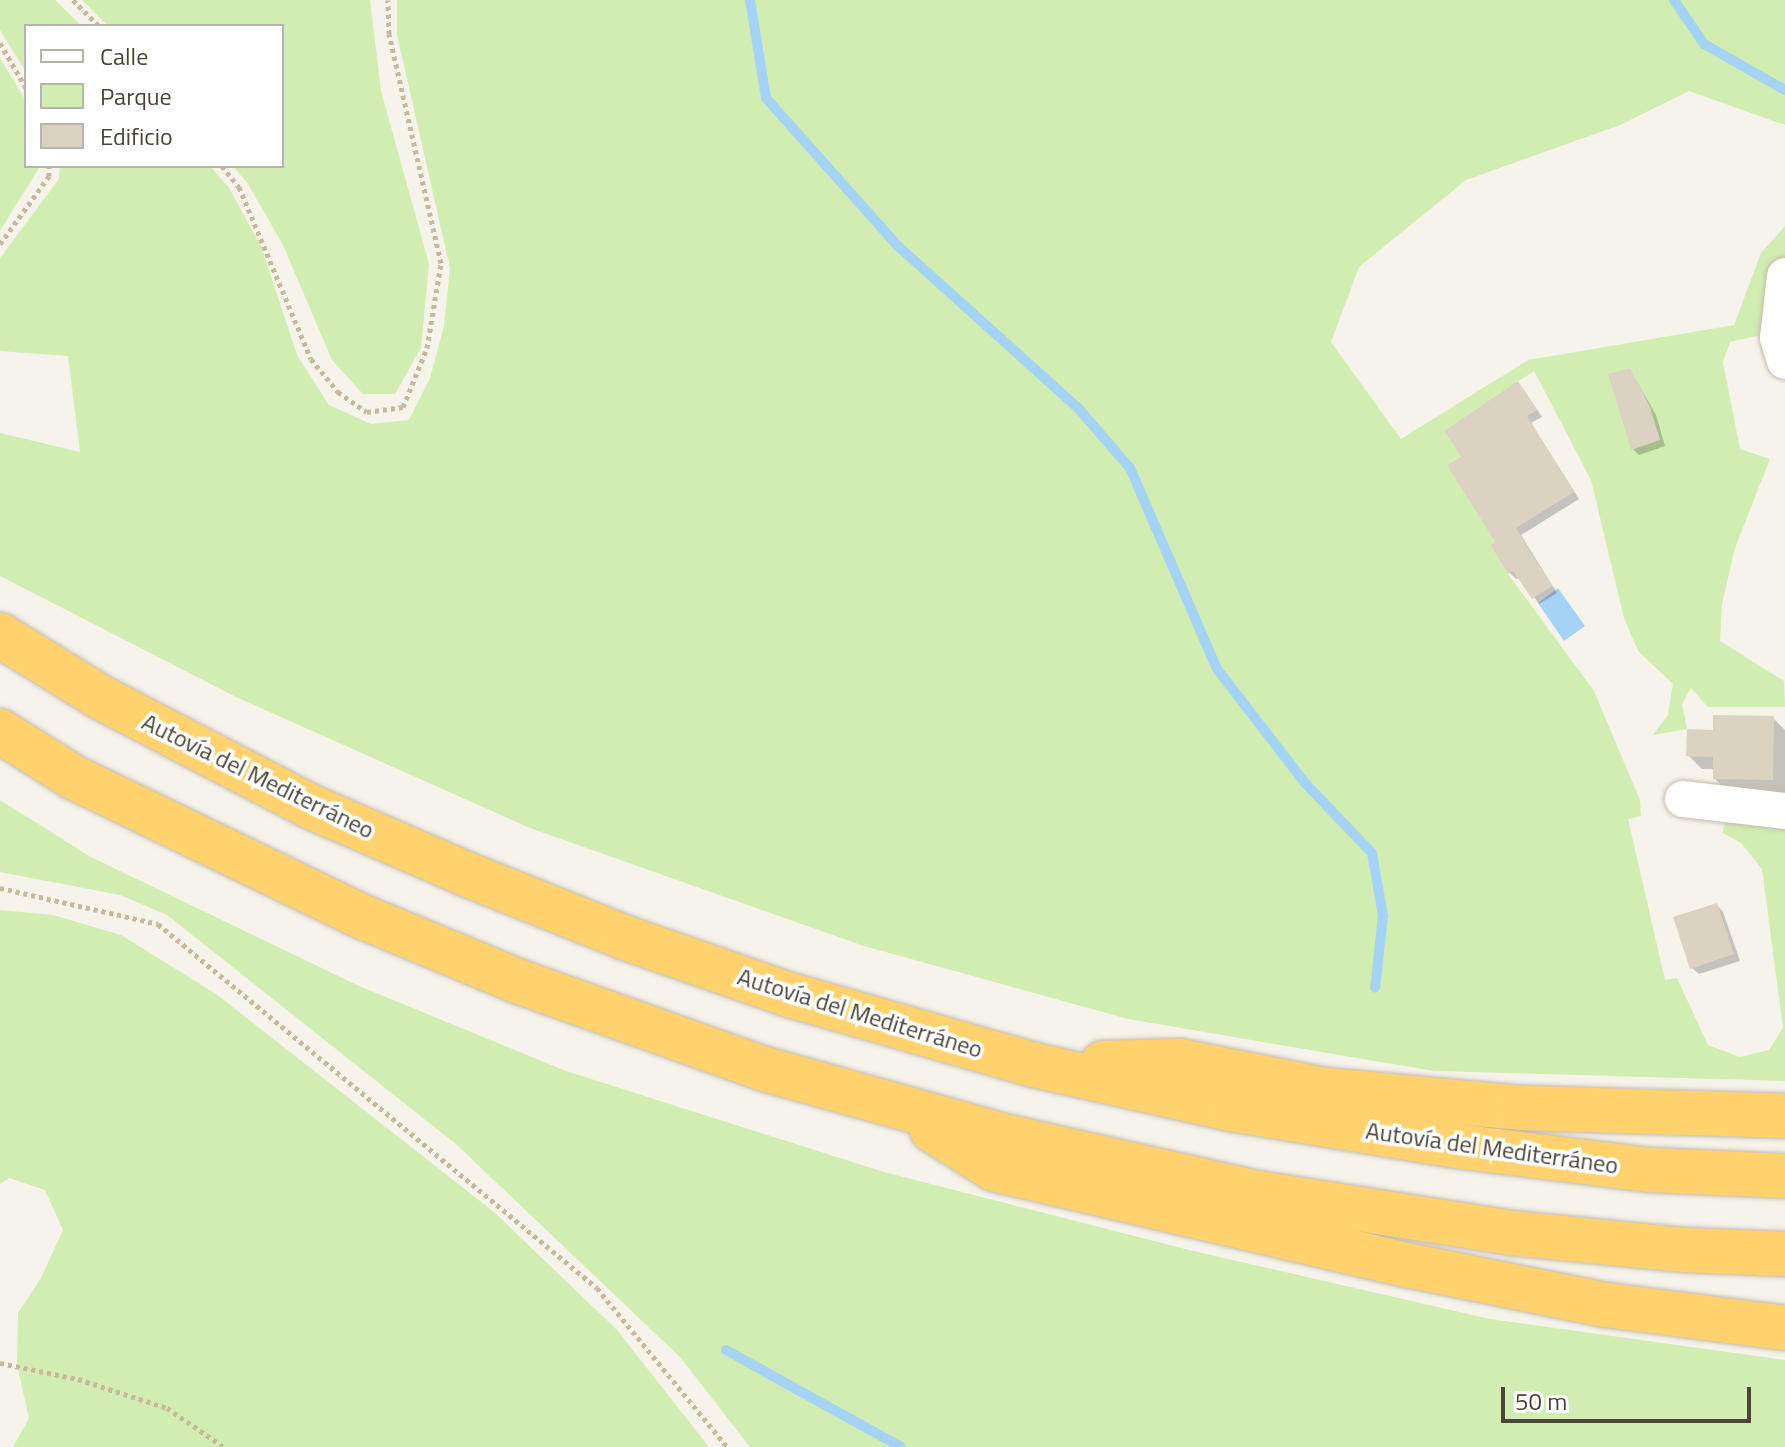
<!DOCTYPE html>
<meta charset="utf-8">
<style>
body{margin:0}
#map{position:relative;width:1785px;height:1447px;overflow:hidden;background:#f6f3eb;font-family:"Titillium Web",sans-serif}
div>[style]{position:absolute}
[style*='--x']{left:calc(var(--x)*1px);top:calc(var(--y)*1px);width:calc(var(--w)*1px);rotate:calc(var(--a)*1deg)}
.green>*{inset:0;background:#d1edb1}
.water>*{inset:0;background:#a4d3f6}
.shadow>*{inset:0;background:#0003}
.stream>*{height:10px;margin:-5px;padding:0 5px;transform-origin:5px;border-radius:5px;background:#a4d3f6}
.building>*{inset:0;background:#dcd2c2}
.path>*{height:5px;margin-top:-2.5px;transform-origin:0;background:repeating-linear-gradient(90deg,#c6b89c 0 4px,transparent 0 8px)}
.roads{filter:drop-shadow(0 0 2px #c3bbac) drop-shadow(0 0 2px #c3bbac)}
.minor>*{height:36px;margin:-18px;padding:0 18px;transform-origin:18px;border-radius:18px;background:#fff}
.motorway>*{height:44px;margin:-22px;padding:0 22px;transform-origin:22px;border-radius:22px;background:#ffd26d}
span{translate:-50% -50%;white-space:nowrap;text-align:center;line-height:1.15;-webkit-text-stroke:7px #fff;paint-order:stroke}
.street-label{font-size:24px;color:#4c4438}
.legend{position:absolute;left:24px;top:24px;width:260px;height:144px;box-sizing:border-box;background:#fff;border:2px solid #b7b4af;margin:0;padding:10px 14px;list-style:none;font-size:24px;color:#4c4438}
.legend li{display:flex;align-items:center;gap:16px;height:40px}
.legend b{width:40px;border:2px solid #b7b4af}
.scale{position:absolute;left:1501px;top:1387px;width:250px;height:36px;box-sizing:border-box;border:4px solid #4c4438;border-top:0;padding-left:10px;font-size:24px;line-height:28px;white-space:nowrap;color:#4c4438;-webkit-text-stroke:6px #fff;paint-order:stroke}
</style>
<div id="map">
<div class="green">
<i style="clip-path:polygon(0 0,55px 0,82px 26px,26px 26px,26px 72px,0 30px)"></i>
<i style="clip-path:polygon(82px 0,370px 0,381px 91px,429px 264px,421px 348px,395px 394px,363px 394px,332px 360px,283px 245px,248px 184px,233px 166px,282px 166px,282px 26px,108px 26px)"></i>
<i style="clip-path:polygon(397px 0,1785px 0,1785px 125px,1689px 91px,1620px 125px,1466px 180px,1359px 267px,1331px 342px,1401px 439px,1528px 360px,1734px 325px,1761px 253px,1785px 226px,1785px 259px,1765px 334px,1730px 342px,1723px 362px,1740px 449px,1770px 459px,1735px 548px,1722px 604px,1720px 641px,1784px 681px,1785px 707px,1708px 707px,1691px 688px,1682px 704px,1687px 729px,1653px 735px,1668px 715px,1673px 684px,1638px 651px,1624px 618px,1591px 480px,1534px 371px,1444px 431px,1461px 457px,1448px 465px,1495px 542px,1490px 545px,1508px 574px,1594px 691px,1640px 800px,1641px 816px,1628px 819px,1665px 980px,1677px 978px,1708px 1045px,1740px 1057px,1769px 1050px,1783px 1028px,1762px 869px,1741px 843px,1723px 833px,1725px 818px,1785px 829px,1785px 1081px,1434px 1071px,1128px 1019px,864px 946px,530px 828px,236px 697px,0 576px,0 433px,80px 452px,68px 356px,0 351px,0 258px,59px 179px,60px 166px,210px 166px,229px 188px,261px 246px,297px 355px,329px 405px,371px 424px,409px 420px,430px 378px,444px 326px,450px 268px,397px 35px)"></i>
<i style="clip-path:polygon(0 58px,26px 101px,26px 166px,40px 166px,0 231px)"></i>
<i style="clip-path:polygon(0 800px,91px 857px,359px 986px,566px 1071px,884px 1172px,1189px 1250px,1490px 1319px,1785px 1360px,1785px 1447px,750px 1447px,680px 1357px,457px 1145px,167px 915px,120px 895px,0 872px)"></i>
<i style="clip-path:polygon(0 910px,53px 915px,121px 935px,216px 994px,494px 1212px,617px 1330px,709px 1447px,13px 1447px,29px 1418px,17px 1365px,18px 1313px,41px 1278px,63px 1230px,45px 1190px,9px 1178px,0 1184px)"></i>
</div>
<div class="water">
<i style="clip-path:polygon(1558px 588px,1585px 626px,1564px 641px,1538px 603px)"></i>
</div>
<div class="shadow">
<i style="clip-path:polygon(1630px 370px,1656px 415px,1665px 446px,1639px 455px,1633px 449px)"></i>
<i style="clip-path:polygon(1524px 390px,1542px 417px,1531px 423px,1579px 499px,1521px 535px,1557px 593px,1539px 604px,1520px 577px,1516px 579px,1510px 573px,1464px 457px)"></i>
<i style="clip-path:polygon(1773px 718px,1785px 730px,1785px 793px,1729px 793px,1715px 779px,1715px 769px,1702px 769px,1688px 755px,1715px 732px)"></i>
<i style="clip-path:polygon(1717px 905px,1723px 912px,1740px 961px,1699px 974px,1692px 968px)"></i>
</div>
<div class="stream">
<i style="--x:750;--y:0;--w:99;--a:80.7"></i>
<i style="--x:766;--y:98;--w:198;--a:48.3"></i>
<i style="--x:898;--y:246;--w:244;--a:42"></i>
<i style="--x:1079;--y:409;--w:78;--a:49.2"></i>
<i style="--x:1130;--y:468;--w:219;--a:66.6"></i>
<i style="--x:1217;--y:669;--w:144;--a:52.3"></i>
<i style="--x:1305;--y:783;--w:97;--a:46.3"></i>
<i style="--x:1372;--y:853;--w:64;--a:80.1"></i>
<i style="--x:1383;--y:916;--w:72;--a:96.3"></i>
<i style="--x:1674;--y:0;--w:53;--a:55.7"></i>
<i style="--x:1704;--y:44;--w:93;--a:29.6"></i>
<i style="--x:726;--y:1350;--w:200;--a:29"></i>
</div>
<div class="building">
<i style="clip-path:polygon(1630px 368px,1650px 407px,1660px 440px,1631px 450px,1608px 374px)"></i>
<i style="clip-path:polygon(1518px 381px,1537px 410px,1527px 416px,1574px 492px,1516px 528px,1552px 586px,1532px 599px,1513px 571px,1508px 574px,1490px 545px,1495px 542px,1447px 465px,1461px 457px,1444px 431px)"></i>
<i style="clip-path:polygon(1713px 715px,1774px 716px,1773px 780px,1713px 779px,1713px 757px,1686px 756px,1687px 729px,1713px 730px)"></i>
<i style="clip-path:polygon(1717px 903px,1734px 954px,1690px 969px,1673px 917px)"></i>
</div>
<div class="path">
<i style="--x:73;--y:0;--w:37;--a:45"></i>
<i style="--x:0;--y:43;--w:52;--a:60"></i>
<i style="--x:222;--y:166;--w:27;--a:51"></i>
<i style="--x:239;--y:187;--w:186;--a:67.3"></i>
<i style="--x:311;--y:359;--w:43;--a:50.7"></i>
<i style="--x:338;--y:392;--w:35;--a:35"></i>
<i style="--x:367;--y:412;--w:36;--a:-8"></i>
<i style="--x:403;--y:407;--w:64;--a:-67.9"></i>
<i style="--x:427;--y:348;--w:86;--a:-80.6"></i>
<i style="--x:441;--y:263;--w:235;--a:-102.8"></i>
<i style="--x:389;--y:34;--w:34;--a:-92"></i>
<i style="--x:0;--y:244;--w:84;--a:-54.2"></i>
<i style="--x:49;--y:176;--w:10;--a:-90"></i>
<i style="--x:0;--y:888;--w:162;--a:12.8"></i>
<i style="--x:158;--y:924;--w:570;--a:39.66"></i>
<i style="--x:597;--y:1288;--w:205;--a:50.7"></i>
<i style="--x:0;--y:1363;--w:80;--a:11.6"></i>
<i style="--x:78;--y:1379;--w:94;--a:18"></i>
<i style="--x:167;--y:1408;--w:69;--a:34.4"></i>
</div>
<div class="roads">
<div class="minor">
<i style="--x:1785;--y:276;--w:62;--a:96.4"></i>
<i style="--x:1778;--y:338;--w:24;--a:73"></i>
<i style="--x:1683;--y:799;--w:103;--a:6.7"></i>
</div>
<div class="motorway">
<i style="--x:0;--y:635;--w:118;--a:31.8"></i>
<i style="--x:100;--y:697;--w:236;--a:27.5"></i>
<i style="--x:309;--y:806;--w:171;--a:23.4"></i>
<i style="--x:466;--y:874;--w:172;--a:21.8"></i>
<i style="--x:626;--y:938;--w:174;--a:19.2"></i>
<i style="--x:790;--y:995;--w:254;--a:16"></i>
<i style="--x:1034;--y:1065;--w:202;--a:12.6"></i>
<i style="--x:1231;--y:1109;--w:229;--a:9.3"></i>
<i style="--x:1457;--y:1146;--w:194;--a:7.1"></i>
<i style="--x:1650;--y:1170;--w:135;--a:2.5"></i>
<i style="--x:0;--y:731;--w:86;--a:32.2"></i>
<i style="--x:73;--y:777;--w:322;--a:25.8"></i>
<i style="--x:363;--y:917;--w:170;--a:22.5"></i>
<i style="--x:520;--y:982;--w:256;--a:19.6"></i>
<i style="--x:761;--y:1068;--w:256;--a:15.6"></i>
<i style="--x:1008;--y:1137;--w:255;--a:12.7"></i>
<i style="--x:1257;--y:1193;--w:257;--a:8.9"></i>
<i style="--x:1511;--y:1233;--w:175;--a:5.6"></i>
<i style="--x:1685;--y:1250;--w:100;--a:2.3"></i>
<i style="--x:1103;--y:1063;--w:77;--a:-1.5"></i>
<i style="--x:1180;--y:1061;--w:148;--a:11.3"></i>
<i style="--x:1325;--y:1090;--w:199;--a:5.2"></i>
<i style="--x:1523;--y:1108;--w:262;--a:1.7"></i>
<i style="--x:932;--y:1130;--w:73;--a:32.2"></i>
<i style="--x:994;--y:1169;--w:429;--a:13.1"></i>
<i style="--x:1412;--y:1266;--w:198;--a:11.4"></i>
<i style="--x:1606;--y:1305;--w:180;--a:7.3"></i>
</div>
</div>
<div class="street-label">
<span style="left:258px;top:776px;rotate:26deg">Autovía del Mediterráneo</span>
<span style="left:860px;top:1013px;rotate:17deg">Autovía del Mediterráneo</span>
<span style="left:1492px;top:1148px;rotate:8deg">Autovía del Mediterráneo</span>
</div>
<ul class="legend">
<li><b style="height:10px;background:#fff"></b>Calle</li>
<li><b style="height:22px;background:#d1edb1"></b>Parque</li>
<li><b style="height:22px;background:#dcd2c2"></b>Edificio</li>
</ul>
<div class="scale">50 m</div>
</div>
